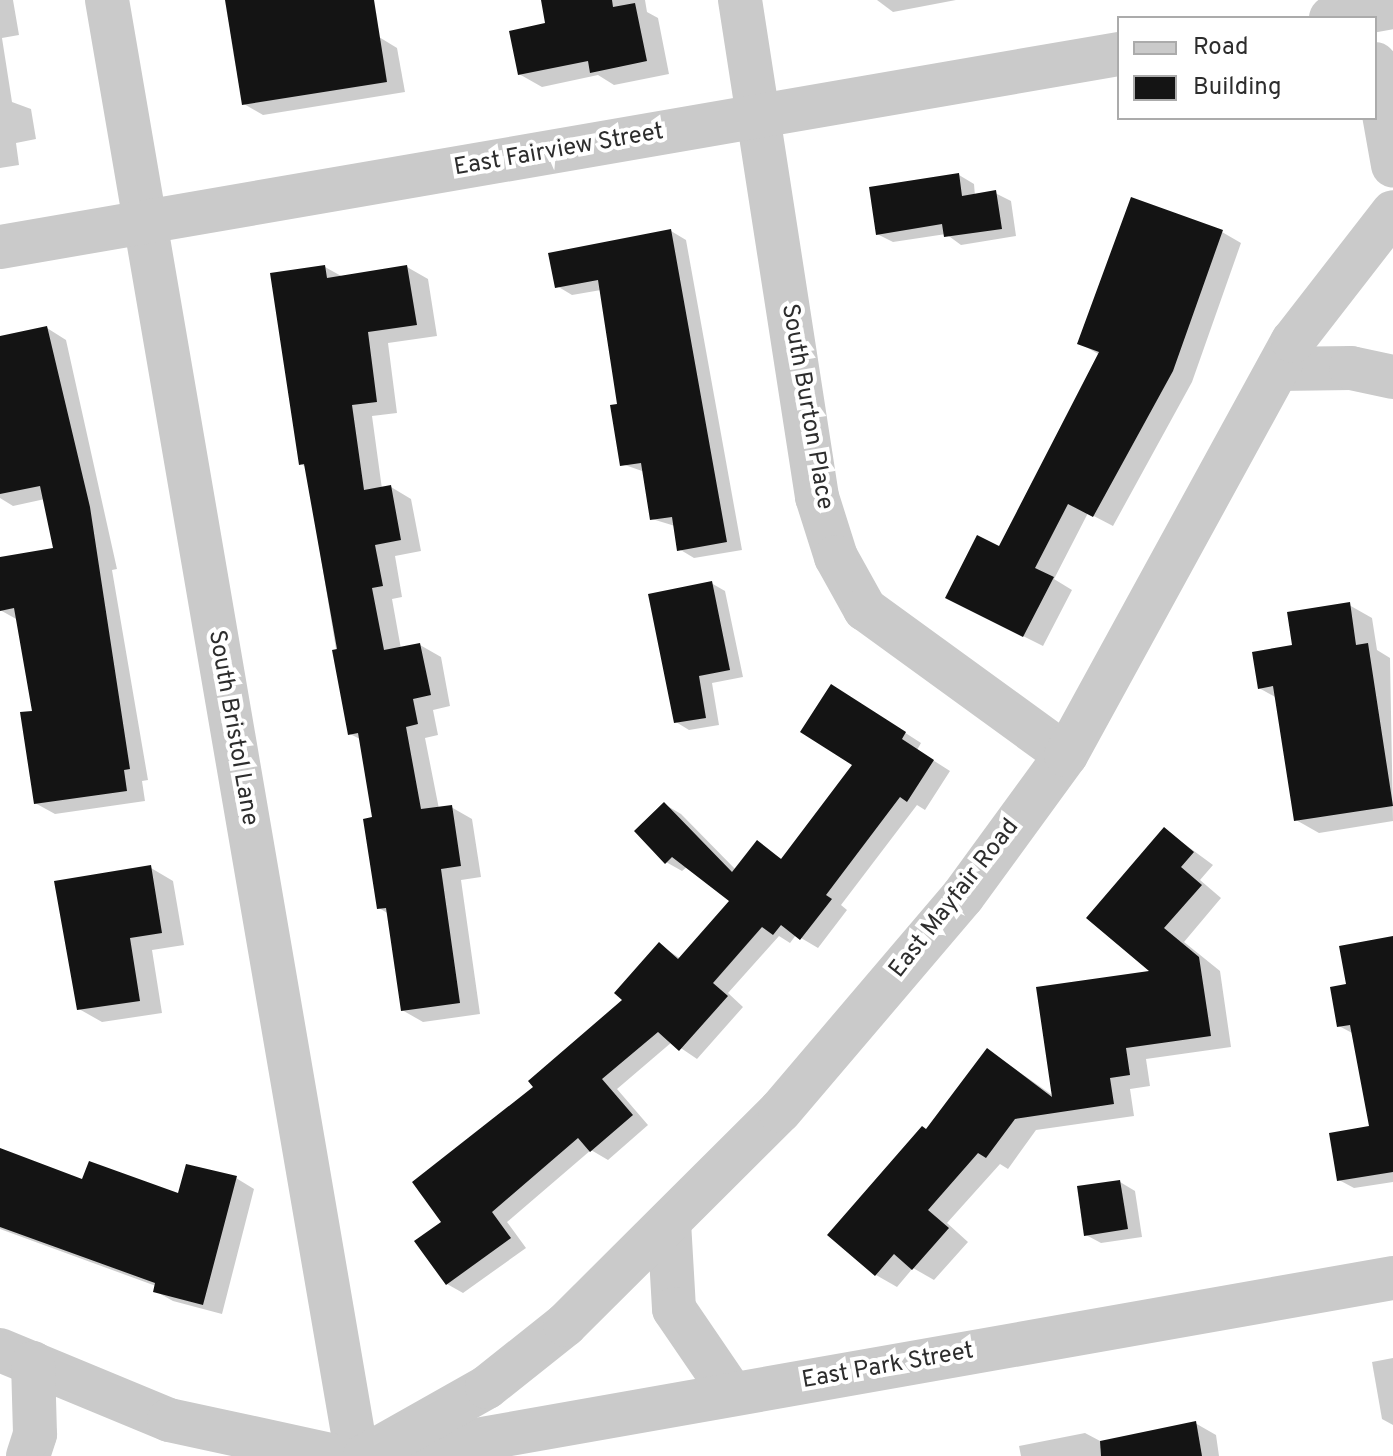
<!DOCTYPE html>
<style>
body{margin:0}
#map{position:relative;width:1393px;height:1456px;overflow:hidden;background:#fff;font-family:Overpass,sans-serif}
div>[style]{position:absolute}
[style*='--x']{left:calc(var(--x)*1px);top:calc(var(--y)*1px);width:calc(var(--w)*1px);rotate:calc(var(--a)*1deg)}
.shadow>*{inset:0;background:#0003}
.building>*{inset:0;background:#141414}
.minor>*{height:44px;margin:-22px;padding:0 22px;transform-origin:22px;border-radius:22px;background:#cacaca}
span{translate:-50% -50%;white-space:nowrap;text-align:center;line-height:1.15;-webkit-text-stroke:8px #fff;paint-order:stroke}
.street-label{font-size:24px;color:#2d2d2d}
.legend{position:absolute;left:1117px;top:16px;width:260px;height:104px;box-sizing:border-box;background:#fff;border:2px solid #ababab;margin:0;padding:10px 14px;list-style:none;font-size:24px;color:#2d2d2d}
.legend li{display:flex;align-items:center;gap:16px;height:40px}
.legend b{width:40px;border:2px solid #ababab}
</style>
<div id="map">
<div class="shadow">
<i style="clip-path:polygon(0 0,13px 0,19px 35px,2px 38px,12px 102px,31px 109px,36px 139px,16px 143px,19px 165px,0 168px)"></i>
<i style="clip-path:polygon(226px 0,289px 0,379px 37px,397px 48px,405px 92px,263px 115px,244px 104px)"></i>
<i style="clip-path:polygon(552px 0,645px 0,647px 12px,658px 18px,669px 74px,614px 85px,598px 75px,542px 87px,519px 74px,548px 24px)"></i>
<i style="clip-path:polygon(877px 0,956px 0,893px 12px)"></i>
<i style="clip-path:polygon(959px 175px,974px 184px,975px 196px,995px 193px,1011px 201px,1016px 236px,961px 245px,946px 234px,893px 242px,877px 234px)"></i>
<i style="clip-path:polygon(671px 231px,686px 240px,742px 550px,694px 558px,679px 549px,675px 526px,652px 519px,645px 472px,622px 464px,619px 406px,601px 290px,572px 295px,557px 286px)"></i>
<i style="clip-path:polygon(1222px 232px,1241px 243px,1192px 382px,1113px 526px,1088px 513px,1054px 579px,1072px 590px,1043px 646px,967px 608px,1100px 355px,1079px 343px)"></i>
<i style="clip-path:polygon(325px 267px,343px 277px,407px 267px,428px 279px,437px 336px,388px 343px,397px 413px,372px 416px,382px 489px,391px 487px,411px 499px,421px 551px,395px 556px,402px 597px,392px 599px,401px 649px,420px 645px,441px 657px,450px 706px,433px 710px,438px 735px,425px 738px,439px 809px,451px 807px,472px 819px,481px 877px,461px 880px,480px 1014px,423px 1022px,402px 1010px,389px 914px,379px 908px,374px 819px,362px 740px,350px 734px,306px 467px,301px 464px)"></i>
<i style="clip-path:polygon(47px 328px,66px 340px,117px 569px,112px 570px,148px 780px,142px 781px,145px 801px,55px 814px,35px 803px,34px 712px,18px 620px,0 610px,0 560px,56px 550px,45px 499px,13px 506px,0 498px,0 338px)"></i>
<i style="clip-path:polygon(711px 583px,725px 591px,743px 677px,712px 683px,719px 725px,689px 730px,676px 722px)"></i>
<i style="clip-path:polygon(1349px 605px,1372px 618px,1377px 650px,1390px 658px,1393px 821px,1319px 833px,1296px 820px,1277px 698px,1259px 688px,1294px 647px)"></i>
<i style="clip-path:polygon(848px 696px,921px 743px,917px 750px,950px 771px,925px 810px,917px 805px,841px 905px,847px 910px,818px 948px,796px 935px,790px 943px,779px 936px,728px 993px,743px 1007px,697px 1059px,672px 1042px,617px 1089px,648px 1125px,608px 1160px,591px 1150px,507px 1222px,526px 1248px,463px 1293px,447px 1284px,444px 1222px,536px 1087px,625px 1000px,660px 945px,681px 959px,732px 901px,688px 866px,682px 871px,666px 862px,664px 804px,681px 814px,736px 870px,757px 843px,783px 860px,855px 765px)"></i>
<i style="clip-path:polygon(1164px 829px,1213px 865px,1200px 880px,1221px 898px,1184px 942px,1220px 971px,1231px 1047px,1146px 1059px,1150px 1086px,1130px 1089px,1134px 1116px,1036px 1130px,1008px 1169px,1000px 1164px,947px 1223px,968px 1242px,934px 1280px,913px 1268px,897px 1287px,876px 1275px,928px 1131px,988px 1050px,1055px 1097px,1153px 972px)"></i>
<i style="clip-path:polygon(151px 868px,173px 881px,184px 945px,152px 950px,162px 1013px,102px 1022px,79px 1009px)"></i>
<i style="clip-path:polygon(1393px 938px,1393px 1182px,1354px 1188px,1339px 1180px,1371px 1128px,1354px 1034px,1339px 1026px,1348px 985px)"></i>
<i style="clip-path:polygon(0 1152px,84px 1181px,180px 1195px,236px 1178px,254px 1189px,222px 1314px,173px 1301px,155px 1291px,156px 1286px,0 1229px)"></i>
<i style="clip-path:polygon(1120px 1182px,1135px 1191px,1142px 1237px,1101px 1243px,1086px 1235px)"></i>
<i style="clip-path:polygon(1393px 1358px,1393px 1425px,1382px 1419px,1372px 1362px)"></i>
<i style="clip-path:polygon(1195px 1423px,1216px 1435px,1219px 1456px,1021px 1456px,1019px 1446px,1085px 1433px,1102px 1442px)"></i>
</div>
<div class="building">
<i style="clip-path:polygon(225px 0,374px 0,387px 82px,242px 105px)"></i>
<i style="clip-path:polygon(541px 0,612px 0,613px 7px,635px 3px,647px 61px,590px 73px,588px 61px,518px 75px,509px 31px,545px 23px)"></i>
<i style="clip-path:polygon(959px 173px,962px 196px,996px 190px,1002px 229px,944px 237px,942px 224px,876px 235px,869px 187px)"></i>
<i style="clip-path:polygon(1131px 197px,1223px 230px,1173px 371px,1093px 517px,1068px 504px,1035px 568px,1054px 577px,1023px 637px,945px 598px,977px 535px,999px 546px,1099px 352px,1077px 344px)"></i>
<i style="clip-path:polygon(671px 229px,727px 542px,677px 551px,672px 517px,650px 520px,641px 463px,620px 466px,610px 405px,617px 404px,598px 280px,555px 288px,548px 253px)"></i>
<i style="clip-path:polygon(325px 265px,327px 278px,407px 265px,417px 325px,368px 332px,377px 402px,352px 405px,364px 490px,391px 485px,401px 540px,375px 545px,383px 586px,372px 588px,384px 650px,420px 643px,431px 695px,413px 699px,418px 724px,406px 727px,421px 809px,452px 805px,461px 866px,441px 869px,460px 1003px,401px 1011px,386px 908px,377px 909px,363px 819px,372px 817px,358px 733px,348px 735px,332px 650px,337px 649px,304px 464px,299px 465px,270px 273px)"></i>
<i style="clip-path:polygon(47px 326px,90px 507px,130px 769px,124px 770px,127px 791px,34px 804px,20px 712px,32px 711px,14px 608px,0 611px,0 557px,53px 548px,40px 486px,0 494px,0 336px)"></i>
<i style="clip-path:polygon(712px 581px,730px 670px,699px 676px,706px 718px,674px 723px,648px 594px)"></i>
<i style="clip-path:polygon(1350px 602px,1356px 645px,1368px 643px,1393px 806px,1294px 821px,1273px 686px,1258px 689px,1252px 652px,1292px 645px,1287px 612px)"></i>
<i style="clip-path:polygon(831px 684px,906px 732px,902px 739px,934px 760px,907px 802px,900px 797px,826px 895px,832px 899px,800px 940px,781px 925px,773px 935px,762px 927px,713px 983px,728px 996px,679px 1051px,658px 1032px,602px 1079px,633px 1115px,590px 1152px,578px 1138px,492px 1212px,511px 1238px,446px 1285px,414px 1241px,441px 1222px,412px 1182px,533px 1087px,528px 1081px,622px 1000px,614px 993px,659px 942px,678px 959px,729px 901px,672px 857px,665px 864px,634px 831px,664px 802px,732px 872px,757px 840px,781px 859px,852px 765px,800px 732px)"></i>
<i style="clip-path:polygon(1164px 827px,1194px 852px,1181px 867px,1202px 885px,1164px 928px,1199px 957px,1211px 1036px,1126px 1048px,1130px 1075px,1110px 1078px,1114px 1104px,1015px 1119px,986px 1158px,978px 1153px,928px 1210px,949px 1228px,912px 1270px,894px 1254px,875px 1276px,827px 1235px,922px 1126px,926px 1129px,987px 1048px,1052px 1097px,1036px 987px,1149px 971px,1086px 918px)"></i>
<i style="clip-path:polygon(151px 865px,162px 933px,130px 938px,140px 1001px,77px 1010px,54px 881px)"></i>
<i style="clip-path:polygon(1393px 936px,1393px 1172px,1337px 1181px,1329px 1133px,1369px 1126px,1350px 1025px,1337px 1027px,1330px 987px,1346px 984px,1339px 946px)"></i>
<i style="clip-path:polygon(0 1148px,82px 1179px,89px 1161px,178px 1193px,186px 1164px,237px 1176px,203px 1305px,153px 1292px,155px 1283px,0 1227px)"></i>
<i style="clip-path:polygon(1120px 1180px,1128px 1229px,1084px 1236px,1077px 1186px)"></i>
<i style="clip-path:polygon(1196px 1421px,1202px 1456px,1101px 1456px,1100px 1441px)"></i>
</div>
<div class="minor">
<i style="--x:107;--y:0;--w:1477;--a:80.26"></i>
<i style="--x:740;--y:0;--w:503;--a:81.19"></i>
<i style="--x:817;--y:497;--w:63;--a:72.4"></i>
<i style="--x:836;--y:557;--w:60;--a:60.9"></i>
<i style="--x:865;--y:609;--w:248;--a:36"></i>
<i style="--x:1331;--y:18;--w:63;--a:-10.1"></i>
<i style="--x:1375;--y:64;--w:103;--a:79.9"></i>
<i style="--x:0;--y:247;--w:1136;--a:-9.79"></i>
<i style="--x:1278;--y:369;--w:73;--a:-0.8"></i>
<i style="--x:1351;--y:368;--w:43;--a:12.1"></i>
<i style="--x:669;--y:1222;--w:87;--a:86.7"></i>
<i style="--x:674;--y:1309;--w:103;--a:55.7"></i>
<i style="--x:0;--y:1350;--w:183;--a:22.5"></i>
<i style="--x:169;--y:1420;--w:171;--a:12.2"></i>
<i style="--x:391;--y:1455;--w:1018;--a:-10.02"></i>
<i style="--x:28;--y:1456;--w:23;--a:-72"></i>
<i style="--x:35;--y:1434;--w:71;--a:-91.6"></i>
<i style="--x:365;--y:1456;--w:140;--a:-29.5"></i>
<i style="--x:487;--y:1387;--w:100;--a:-38.5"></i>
<i style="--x:565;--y:1325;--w:303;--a:-44.9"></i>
<i style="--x:780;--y:1111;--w:282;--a:-49.6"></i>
<i style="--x:963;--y:896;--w:175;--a:-53.9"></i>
<i style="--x:1066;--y:755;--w:472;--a:-61.3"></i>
<i style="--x:1293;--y:341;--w:163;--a:-52.2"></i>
</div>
<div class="street-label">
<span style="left:559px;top:151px;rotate:-10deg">East Fairview Street</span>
<span style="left:806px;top:407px;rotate:80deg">South Burton Place</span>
<span style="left:232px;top:728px;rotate:80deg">South Bristol Lane</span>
<span style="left:955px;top:899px;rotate:-52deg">East Mayfair Road</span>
<span style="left:888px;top:1367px;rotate:-10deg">East Park Street</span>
</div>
<ul class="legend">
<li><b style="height:10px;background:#cacaca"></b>Road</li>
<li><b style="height:22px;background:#141414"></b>Building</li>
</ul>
</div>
